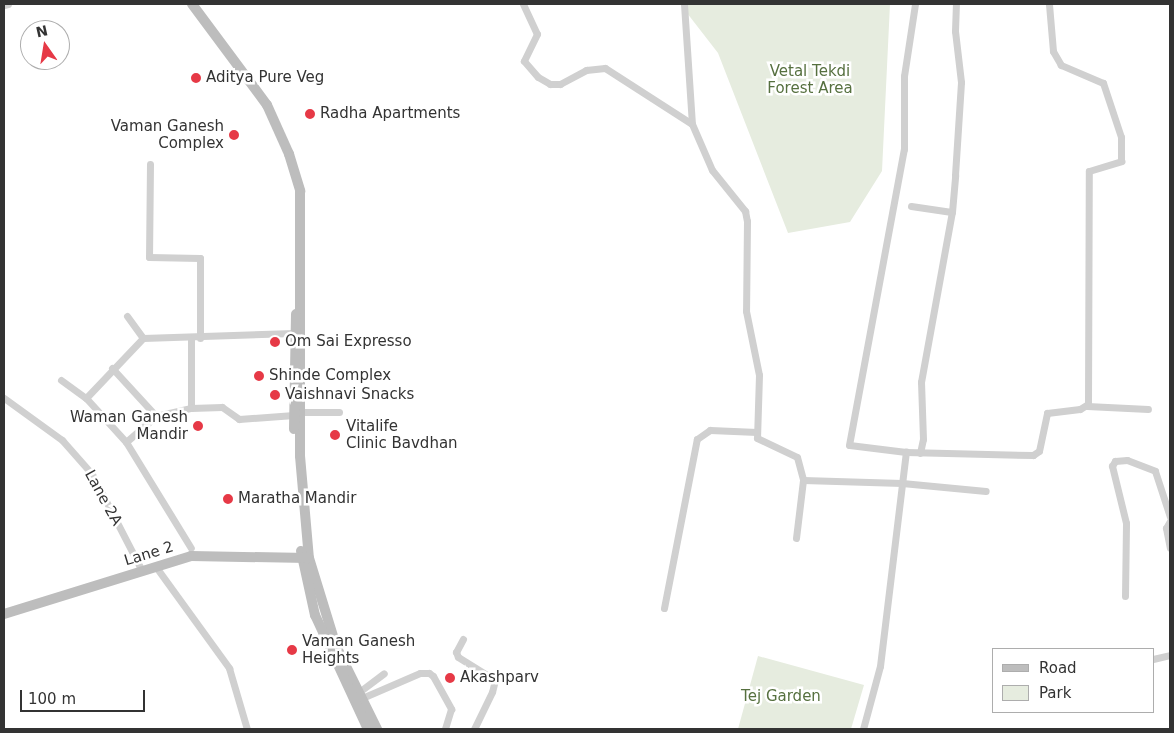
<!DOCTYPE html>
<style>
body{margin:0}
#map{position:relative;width:1174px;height:733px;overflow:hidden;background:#fff;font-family:"DejaVu Sans",sans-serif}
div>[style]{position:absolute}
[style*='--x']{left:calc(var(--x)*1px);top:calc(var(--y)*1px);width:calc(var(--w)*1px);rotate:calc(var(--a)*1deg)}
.green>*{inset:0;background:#e6ecdf}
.street>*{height:7px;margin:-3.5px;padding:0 3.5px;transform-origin:3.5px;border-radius:3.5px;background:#d0d0d0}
.secondary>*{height:10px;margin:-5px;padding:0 5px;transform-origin:5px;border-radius:5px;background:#bdbdbd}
.dots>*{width:14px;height:14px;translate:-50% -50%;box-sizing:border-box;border:2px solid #fff;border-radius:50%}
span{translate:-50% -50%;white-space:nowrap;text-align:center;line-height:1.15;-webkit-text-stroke:5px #fff;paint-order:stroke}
.park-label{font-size:15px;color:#56703f}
.poi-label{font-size:15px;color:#333}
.left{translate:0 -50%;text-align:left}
.right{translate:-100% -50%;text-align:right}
.street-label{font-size:15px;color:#333}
.frame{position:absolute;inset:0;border:5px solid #333;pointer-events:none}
.legend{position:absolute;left:992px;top:648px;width:162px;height:65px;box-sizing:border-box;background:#fff;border:1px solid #adadad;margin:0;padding:6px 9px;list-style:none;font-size:15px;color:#333}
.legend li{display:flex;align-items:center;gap:10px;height:25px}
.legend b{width:25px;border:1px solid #adadad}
.north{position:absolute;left:20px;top:20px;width:50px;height:50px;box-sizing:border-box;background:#fff;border:1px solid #adadad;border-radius:50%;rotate:347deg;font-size:14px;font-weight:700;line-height:20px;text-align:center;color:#333}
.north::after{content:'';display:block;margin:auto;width:18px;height:22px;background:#e63946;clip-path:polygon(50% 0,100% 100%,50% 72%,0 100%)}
.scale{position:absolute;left:20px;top:690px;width:125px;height:22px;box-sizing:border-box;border:2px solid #333;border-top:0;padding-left:6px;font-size:15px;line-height:18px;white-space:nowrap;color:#333;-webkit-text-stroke:4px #fff;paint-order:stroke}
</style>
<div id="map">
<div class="green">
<i style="clip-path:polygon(680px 4px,890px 4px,882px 171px,850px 222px,788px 233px,718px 53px)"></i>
<i style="clip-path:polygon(758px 656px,864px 685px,851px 729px,738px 729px)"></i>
</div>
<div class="street">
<i style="--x:523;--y:4;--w:33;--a:65"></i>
<i style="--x:537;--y:34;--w:30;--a:116"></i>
<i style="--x:524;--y:61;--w:21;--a:49"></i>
<i style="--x:538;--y:77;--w:14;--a:30"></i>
<i style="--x:550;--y:84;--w:10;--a:0"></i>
<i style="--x:560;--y:84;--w:30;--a:-28"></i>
<i style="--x:586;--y:70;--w:19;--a:-6"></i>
<i style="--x:605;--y:68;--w:103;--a:32.8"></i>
<i style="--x:684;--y:4;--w:120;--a:86.2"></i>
<i style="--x:692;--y:124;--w:50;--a:66.5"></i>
<i style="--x:712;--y:170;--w:53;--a:51.2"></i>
<i style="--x:745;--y:211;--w:10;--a:79"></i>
<i style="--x:747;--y:221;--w:90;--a:90.6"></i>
<i style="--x:746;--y:311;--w:65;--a:78.5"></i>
<i style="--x:759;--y:375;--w:63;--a:91.8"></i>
<i style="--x:757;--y:438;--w:44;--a:25.4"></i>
<i style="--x:797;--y:457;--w:24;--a:75"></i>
<i style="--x:4;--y:5;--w:4;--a:-14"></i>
<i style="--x:150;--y:164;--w:93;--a:90.6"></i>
<i style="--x:149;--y:257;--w:51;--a:1.1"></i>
<i style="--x:200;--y:258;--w:80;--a:90"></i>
<i style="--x:911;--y:206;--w:41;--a:8.3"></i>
<i style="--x:127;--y:316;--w:27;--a:54"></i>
<i style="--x:112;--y:368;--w:65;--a:47.5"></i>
<i style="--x:61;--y:380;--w:31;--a:36"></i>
<i style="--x:86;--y:398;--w:59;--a:47.7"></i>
<i style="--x:126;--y:442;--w:124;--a:58.5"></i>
<i style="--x:4;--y:398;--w:72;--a:35.9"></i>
<i style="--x:62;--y:440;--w:45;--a:48.6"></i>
<i style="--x:92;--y:474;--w:109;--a:62.7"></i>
<i style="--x:86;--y:398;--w:83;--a:-46.5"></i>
<i style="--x:143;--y:338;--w:151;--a:-1.9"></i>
<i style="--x:1087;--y:406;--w:61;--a:2.8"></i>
<i style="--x:191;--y:408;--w:70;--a:-90"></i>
<i style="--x:301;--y:412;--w:38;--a:0"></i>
<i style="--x:126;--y:442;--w:40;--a:-41"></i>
<i style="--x:156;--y:416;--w:36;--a:-13"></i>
<i style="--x:191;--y:408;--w:31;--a:-2"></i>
<i style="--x:222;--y:407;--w:21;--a:35"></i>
<i style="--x:239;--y:419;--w:55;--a:-4.2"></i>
<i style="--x:906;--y:452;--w:57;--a:-173"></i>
<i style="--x:849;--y:445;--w:301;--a:-79.5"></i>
<i style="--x:904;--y:149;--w:73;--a:-90"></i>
<i style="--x:904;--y:76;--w:73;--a:-81.3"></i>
<i style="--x:920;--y:453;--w:14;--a:-78"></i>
<i style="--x:923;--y:439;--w:57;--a:-92"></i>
<i style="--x:921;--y:382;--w:173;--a:-79.7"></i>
<i style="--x:952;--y:212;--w:37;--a:-85"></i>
<i style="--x:955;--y:175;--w:93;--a:-86.3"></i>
<i style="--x:961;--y:82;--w:51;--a:-96.7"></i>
<i style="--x:955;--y:31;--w:27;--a:-88"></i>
<i style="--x:1170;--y:521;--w:8;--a:120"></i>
<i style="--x:1166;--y:528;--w:20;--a:79"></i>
<i style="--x:796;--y:538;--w:58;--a:-83.1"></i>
<i style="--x:803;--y:480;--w:99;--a:1.7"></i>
<i style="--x:902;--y:483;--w:84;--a:5.4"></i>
<i style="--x:156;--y:567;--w:125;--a:54.1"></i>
<i style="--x:229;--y:668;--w:64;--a:73.6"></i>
<i style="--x:1125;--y:596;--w:73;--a:-89.2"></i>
<i style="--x:1126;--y:523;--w:59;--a:-103.8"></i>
<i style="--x:1112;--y:466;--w:6;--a:-59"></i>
<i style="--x:1115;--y:461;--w:12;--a:-5"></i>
<i style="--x:1127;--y:460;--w:30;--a:21"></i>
<i style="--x:1155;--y:471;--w:48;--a:71.9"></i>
<i style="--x:664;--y:608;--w:172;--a:-79"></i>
<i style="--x:697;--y:439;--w:16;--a:-35"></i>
<i style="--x:710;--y:430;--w:47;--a:2.4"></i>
<i style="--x:463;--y:639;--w:15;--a:118"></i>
<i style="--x:456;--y:652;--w:5;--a:68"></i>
<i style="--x:458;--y:657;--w:44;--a:31.9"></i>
<i style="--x:495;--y:680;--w:12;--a:104"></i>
<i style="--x:492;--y:692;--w:41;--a:115.9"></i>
<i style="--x:1153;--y:659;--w:17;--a:-13"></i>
<i style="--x:359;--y:692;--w:31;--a:-37"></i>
<i style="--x:362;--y:698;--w:63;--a:-23.3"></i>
<i style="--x:420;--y:673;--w:9;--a:0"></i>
<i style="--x:429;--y:673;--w:5;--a:37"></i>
<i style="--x:433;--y:676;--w:38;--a:61"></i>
<i style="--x:451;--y:709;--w:21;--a:107"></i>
<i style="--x:863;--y:729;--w:65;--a:-74.9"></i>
<i style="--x:880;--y:666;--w:216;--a:-83.1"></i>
<i style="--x:906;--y:452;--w:127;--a:1.4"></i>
<i style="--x:1033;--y:455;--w:7;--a:-34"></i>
<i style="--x:1039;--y:451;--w:39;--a:-78"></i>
<i style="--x:1047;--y:413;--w:33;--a:-7"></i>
<i style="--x:1080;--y:409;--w:9;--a:-32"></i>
<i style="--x:1088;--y:404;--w:233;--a:-89.8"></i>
<i style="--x:1089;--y:171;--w:34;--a:-17"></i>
<i style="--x:1121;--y:161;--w:24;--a:-90"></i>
<i style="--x:1121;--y:137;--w:57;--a:-108.4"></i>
<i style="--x:1103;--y:83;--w:46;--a:-156.8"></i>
<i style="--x:1061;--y:65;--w:16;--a:-120"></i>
<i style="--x:1053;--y:51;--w:47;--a:-94.9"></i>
</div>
<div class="secondary">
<i style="--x:192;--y:4;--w:126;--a:53.4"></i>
<i style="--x:267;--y:105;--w:54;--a:65.8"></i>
<i style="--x:289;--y:154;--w:39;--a:73"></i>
<i style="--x:300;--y:191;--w:265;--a:90"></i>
<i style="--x:300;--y:456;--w:102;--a:85"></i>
<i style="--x:309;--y:558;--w:92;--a:72.9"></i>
<i style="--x:336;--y:646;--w:93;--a:63.7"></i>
<i style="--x:294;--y:429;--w:115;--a:-89"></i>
<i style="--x:301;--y:551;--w:66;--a:77.7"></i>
<i style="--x:315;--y:615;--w:126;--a:65.1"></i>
<i style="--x:4;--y:614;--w:196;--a:-17.2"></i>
<i style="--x:191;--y:556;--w:117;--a:1"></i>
</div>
<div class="dots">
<i style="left:196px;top:78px;background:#e63946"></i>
<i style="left:310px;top:114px;background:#e63946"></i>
<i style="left:234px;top:135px;background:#e63946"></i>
<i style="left:275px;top:342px;background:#e63946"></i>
<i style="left:259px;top:376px;background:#e63946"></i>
<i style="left:275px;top:395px;background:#e63946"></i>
<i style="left:198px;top:426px;background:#e63946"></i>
<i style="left:335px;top:435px;background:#e63946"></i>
<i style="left:228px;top:499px;background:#e63946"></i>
<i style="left:292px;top:650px;background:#e63946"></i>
<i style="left:450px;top:678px;background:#e63946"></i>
</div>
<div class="park-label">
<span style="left:810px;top:80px">Vetal Tekdi<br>Forest Area</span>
<span style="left:781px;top:697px">Tej Garden</span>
</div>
<div class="poi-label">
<span class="left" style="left:206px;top:78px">Aditya Pure Veg</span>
<span class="left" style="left:320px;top:114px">Radha Apartments</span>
<span class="right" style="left:224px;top:135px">Vaman Ganesh<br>Complex</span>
<span class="left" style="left:285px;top:342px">Om Sai Expresso</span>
<span class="left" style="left:269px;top:376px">Shinde Complex</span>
<span class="left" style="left:285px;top:395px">Vaishnavi Snacks</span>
<span class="right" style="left:188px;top:426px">Waman Ganesh<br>Mandir</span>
<span class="left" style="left:346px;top:435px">Vitalife<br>Clinic Bavdhan</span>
<span class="left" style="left:238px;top:499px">Maratha Mandir</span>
<span class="left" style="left:302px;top:650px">Vaman Ganesh<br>Heights</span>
<span class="left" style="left:460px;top:678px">Akashparv</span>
</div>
<div class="street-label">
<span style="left:103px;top:498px;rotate:61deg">Lane 2A</span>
<span style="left:149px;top:554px;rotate:-17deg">Lane 2</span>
</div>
<div class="frame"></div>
<ul class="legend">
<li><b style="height:6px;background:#bdbdbd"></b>Road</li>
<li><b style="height:14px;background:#e6ecdf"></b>Park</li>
</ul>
<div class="north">N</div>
<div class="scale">100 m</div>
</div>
